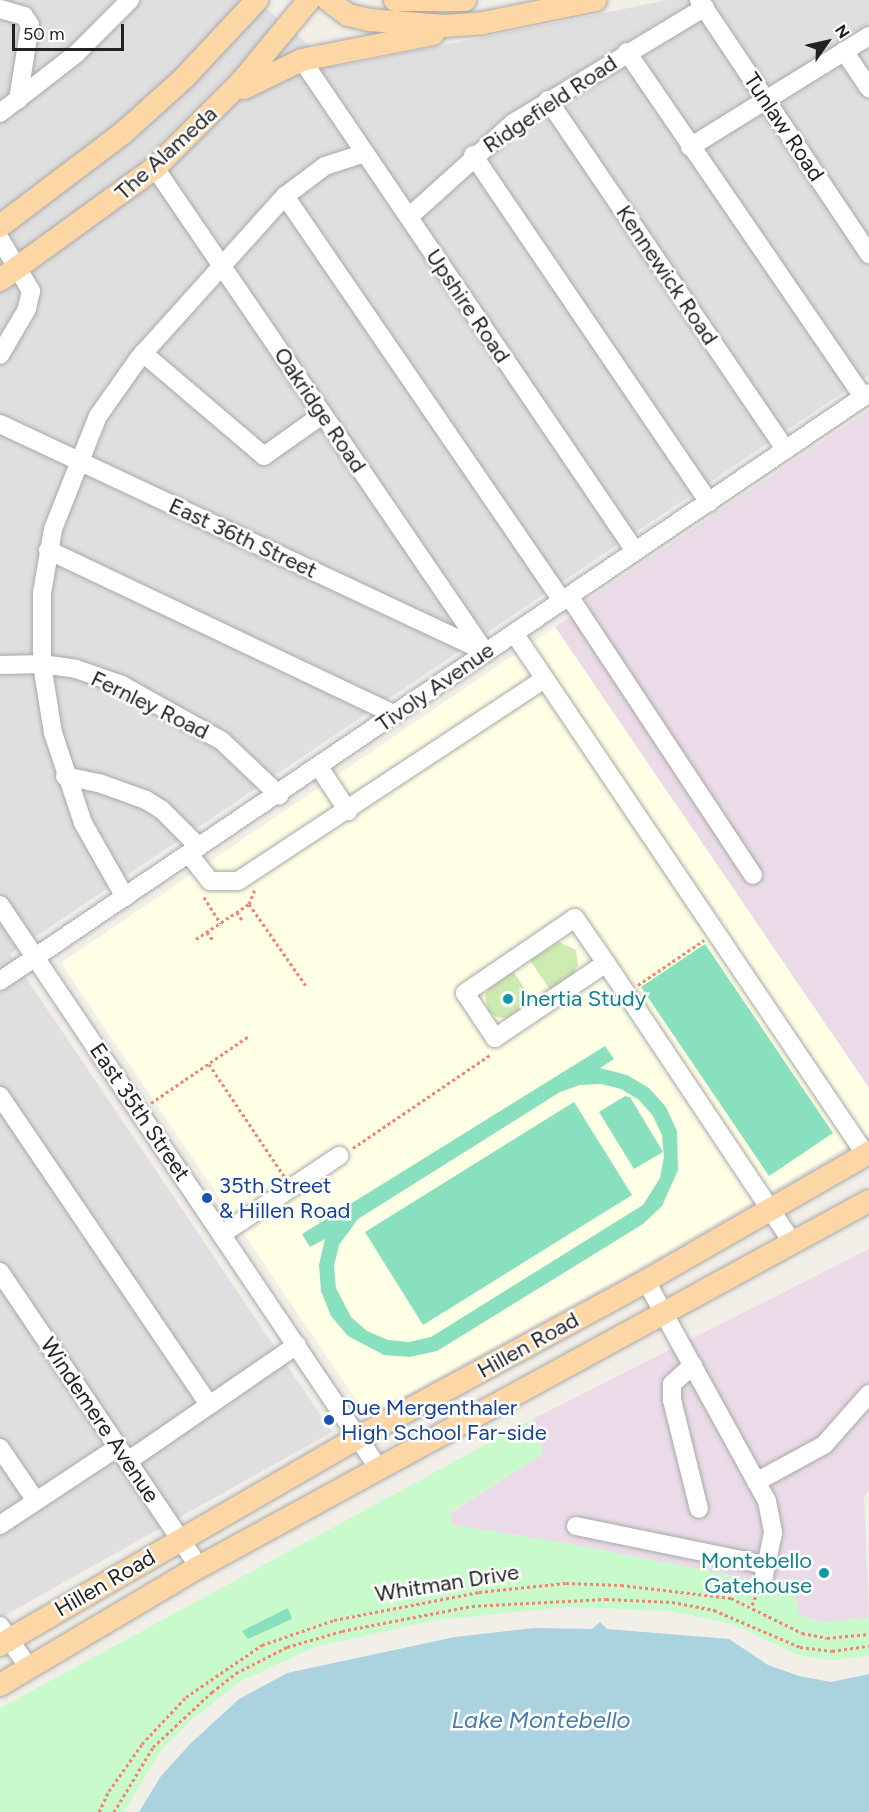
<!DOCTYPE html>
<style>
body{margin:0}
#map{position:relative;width:869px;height:1812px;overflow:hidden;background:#f2efe9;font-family:Figtree,sans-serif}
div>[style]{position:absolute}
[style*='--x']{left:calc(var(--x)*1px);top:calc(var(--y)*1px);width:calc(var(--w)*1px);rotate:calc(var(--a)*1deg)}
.residential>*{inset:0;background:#e0dfdf}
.industrial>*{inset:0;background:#ebdbe8}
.education>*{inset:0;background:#ffffe5}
.grass>*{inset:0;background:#cdebb0}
.park>*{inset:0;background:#c8facc}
.pitch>*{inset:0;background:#88e0be}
.water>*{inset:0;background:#aad3df}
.path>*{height:3px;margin-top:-1.5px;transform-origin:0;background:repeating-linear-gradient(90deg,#fa8072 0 3px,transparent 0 6px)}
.roads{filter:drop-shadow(0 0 2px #a9a9a9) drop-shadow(0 0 2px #a9a9a9)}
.minor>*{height:18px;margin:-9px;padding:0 9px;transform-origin:9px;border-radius:9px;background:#fff}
.major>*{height:22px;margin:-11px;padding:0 11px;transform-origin:11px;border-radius:11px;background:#fcd6a4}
.dots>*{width:16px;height:16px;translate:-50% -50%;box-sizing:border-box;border:3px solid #fff;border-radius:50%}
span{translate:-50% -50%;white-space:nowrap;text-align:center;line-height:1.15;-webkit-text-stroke:5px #fff;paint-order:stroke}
.street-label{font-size:22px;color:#222}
.culture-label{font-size:22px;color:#0d838f}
.left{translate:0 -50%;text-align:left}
.right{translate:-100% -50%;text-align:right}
.transit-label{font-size:22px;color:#164399}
.water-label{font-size:24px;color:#4a7aab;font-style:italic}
.north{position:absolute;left:797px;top:12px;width:60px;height:60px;-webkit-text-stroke:4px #fff;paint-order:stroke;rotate:56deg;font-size:16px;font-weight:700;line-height:24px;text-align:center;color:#222}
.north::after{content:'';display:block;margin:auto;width:21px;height:27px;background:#222;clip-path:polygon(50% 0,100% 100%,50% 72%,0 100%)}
.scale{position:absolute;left:12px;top:24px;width:112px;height:27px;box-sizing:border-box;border:3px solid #222;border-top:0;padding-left:8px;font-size:18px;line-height:21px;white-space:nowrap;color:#222;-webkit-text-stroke:4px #fff;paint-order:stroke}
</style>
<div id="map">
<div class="residential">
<i style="clip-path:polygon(0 0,256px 0,335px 67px,668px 0,869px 0,869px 375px,10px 954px,332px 1432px,0 1618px)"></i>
</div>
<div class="industrial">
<i style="clip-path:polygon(869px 410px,869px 1088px,555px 627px,582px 609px,583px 603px)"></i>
<i style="clip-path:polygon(869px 1249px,869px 1490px,864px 1497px,869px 1618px,822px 1622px,799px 1615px,796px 1598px,789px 1587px,566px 1543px,451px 1525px,452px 1512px,543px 1454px,533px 1419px)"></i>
</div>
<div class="education">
<i style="clip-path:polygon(555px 627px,869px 1088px,869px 1134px,640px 1267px,367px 1416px,61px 963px)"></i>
</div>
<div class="grass">
<i style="clip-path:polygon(559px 942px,576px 950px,578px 965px,573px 974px,550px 990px,530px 960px)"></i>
<i style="clip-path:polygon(513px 971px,533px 1001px,507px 1018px,496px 1017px,488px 1010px,485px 995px,491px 986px)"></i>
</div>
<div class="park">
<i style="clip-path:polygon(533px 1419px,543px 1454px,452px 1511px,451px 1525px,566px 1543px,789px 1587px,796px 1598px,799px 1615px,822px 1622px,869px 1618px,869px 1656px,832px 1660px,798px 1655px,732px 1624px,671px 1611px,569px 1607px,436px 1620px,315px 1647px,241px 1681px,192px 1719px,159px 1753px,124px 1812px,0 1812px,0 1708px)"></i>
</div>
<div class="pitch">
<i style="clip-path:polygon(705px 944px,833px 1133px,769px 1176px,641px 987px)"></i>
<i style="clip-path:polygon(evenodd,605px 1046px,614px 1059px,600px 1068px,627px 1075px,649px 1088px,666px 1107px,677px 1131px,678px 1170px,662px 1206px,643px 1224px,437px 1351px,410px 1357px,384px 1355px,348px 1336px,331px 1316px,321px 1291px,319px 1265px,325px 1239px,310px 1247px,302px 1234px,605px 1046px,601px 1084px,621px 1089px,639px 1100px,653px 1116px,662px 1135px,664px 1157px,660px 1178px,643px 1205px,431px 1337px,409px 1342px,388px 1340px,367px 1331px,351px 1317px,336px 1288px,334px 1266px,339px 1245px,358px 1219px,560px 1092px,580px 1085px,601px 1084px)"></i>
<i style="clip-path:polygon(625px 1096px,630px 1097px,663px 1152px,634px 1169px,599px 1112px)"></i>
<i style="clip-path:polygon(574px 1102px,632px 1195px,423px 1325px,365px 1232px)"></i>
<i style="clip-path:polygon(288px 1608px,292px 1619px,248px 1639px,242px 1631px)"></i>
</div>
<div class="water">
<i style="clip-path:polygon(600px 1622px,607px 1629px,729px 1639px,768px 1665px,799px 1676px,831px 1682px,869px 1674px,869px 1812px,139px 1812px,161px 1776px,190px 1744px,239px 1699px,287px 1673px,455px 1637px,534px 1628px,592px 1629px)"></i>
</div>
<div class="path">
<i style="--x:204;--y:897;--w:31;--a:58"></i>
<i style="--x:249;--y:904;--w:101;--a:55.1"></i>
<i style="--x:237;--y:912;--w:9;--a:58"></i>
<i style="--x:207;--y:932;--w:9;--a:54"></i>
<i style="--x:196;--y:939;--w:64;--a:-33.4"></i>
<i style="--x:249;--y:904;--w:16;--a:-68"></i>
<i style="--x:638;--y:985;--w:80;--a:-34.3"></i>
<i style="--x:209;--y:1064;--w:135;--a:56.2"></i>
<i style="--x:151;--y:1103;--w:119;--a:-34.4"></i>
<i style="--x:353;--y:1148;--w:166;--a:-34.2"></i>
<i style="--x:752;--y:1605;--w:17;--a:-66"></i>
<i style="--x:99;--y:1812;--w:23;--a:-65"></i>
<i style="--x:109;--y:1791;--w:57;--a:-54.9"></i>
<i style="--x:142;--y:1744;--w:64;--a:-46.9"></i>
<i style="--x:186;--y:1697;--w:92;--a:-34.4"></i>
<i style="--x:262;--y:1645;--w:76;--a:-19.1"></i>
<i style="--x:334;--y:1620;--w:148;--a:-10.9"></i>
<i style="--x:479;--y:1592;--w:87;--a:-5.9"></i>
<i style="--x:566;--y:1583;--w:55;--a:2.1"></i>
<i style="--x:621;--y:1585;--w:111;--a:6.7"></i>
<i style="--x:731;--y:1598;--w:79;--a:26.2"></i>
<i style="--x:802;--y:1633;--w:25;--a:11"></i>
<i style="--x:827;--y:1638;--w:42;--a:-5.4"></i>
<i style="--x:114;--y:1812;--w:76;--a:-59"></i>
<i style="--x:153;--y:1747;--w:81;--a:-43"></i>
<i style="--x:212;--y:1692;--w:31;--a:-38"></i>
<i style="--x:236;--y:1673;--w:57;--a:-27"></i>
<i style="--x:287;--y:1647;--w:57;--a:-16.2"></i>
<i style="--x:342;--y:1631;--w:132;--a:-10.9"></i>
<i style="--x:472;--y:1606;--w:134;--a:-3"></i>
<i style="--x:606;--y:1599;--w:66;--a:2.6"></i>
<i style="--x:672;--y:1602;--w:43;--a:10.8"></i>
<i style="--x:714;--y:1610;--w:94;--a:23.3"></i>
<i style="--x:800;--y:1647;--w:32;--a:7"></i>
<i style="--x:832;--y:1651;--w:37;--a:-8"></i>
</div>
<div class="roads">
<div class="minor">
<i style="--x:699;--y:0;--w:306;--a:56.2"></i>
<i style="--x:0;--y:9;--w:25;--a:16"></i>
<i style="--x:24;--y:16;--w:11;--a:56"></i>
<i style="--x:30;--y:25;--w:76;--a:99.1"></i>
<i style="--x:844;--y:51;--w:45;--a:56"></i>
<i style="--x:627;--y:52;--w:418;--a:55.6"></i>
<i style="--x:302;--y:60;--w:593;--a:55.85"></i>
<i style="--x:548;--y:100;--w:423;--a:55.8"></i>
<i style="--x:0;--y:113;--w:98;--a:-37.9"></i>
<i style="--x:77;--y:53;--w:75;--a:-45"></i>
<i style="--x:690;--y:147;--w:211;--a:-31.8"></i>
<i style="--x:473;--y:155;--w:420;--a:55.8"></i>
<i style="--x:155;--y:168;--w:586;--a:55.71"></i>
<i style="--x:285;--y:196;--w:491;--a:55.6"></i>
<i style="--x:409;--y:217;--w:140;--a:-42.1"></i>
<i style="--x:513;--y:123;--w:224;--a:-31.1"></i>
<i style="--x:0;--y:239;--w:61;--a:59.2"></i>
<i style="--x:31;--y:291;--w:18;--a:103"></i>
<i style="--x:27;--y:309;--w:53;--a:120.4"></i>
<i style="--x:143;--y:353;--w:159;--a:40.4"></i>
<i style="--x:264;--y:456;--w:72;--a:-35.4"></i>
<i style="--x:0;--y:424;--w:535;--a:25.13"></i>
<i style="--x:48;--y:550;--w:384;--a:25.4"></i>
<i style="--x:569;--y:596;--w:334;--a:56.6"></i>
<i style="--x:514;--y:633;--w:630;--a:56.01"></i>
<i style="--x:0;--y:665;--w:42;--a:-1.4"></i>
<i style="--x:42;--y:664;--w:34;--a:8"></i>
<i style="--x:76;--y:669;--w:49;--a:19.2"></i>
<i style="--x:122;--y:685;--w:115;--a:29.2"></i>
<i style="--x:222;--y:741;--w:79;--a:43.5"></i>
<i style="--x:319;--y:767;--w:53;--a:56.6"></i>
<i style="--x:65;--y:776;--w:35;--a:12"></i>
<i style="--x:99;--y:783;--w:50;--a:19.9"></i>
<i style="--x:146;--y:800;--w:19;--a:32"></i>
<i style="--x:162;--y:810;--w:52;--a:45"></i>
<i style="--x:189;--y:854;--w:34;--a:52"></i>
<i style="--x:210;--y:881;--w:28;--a:0"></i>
<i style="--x:238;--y:881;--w:367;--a:-33.4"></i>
<i style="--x:125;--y:897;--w:85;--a:-119.6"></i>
<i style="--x:83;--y:823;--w:95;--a:-108.4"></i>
<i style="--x:53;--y:733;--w:70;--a:-99.1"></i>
<i style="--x:42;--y:664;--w:71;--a:-90"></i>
<i style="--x:42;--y:593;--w:65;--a:-80.2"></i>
<i style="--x:53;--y:529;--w:122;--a:-68.3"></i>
<i style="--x:98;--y:416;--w:71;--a:-54.7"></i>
<i style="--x:139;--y:358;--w:218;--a:-48"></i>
<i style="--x:285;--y:196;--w:50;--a:-36.9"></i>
<i style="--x:325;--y:166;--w:42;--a:-18"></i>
<i style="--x:0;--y:905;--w:680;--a:56.1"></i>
<i style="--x:575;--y:918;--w:55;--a:55.4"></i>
<i style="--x:606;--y:963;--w:134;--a:146"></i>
<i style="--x:495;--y:1038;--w:54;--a:-123.7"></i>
<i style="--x:465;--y:993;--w:133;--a:-34.3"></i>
<i style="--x:606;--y:963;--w:337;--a:56.3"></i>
<i style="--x:0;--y:981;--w:1049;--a:-34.08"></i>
<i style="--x:0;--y:1096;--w:373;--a:55.9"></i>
<i style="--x:222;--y:1234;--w:141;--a:-33.7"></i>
<i style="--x:0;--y:1272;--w:356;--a:56"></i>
<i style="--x:646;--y:1281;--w:251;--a:61.2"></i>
<i style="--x:767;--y:1501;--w:33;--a:79"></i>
<i style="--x:773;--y:1533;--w:44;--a:101.8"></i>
<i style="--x:693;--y:1365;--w:28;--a:138"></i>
<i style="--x:672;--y:1384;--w:16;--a:90"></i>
<i style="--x:672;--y:1400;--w:112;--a:76.1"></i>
<i style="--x:0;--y:1448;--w:64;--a:55.8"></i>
<i style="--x:128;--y:1461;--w:205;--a:-34.5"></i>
<i style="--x:756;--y:1482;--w:77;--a:-28.6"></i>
<i style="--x:824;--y:1445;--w:68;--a:-48.6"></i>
<i style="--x:0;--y:1525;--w:141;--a:-33.5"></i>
<i style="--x:576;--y:1526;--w:194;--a:11.6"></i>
<i style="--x:0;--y:1626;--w:51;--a:55.4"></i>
</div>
<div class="major">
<i style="--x:328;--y:0;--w:25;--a:37"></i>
<i style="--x:348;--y:15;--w:23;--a:13"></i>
<i style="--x:370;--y:20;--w:74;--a:4.6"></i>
<i style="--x:444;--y:26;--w:39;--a:-4"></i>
<i style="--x:483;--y:23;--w:115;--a:-11.5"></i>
<i style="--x:395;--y:0;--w:70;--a:0"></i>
<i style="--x:244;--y:88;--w:64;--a:-25.8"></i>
<i style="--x:302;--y:60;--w:134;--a:-11.2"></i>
<i style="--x:0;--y:226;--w:154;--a:-37.1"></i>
<i style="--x:123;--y:133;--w:82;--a:-42"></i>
<i style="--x:184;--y:78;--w:107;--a:-46.9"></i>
<i style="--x:0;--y:280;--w:191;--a:-35.9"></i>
<i style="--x:155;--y:168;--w:123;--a:-45"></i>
<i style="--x:242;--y:81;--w:105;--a:-50.4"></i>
<i style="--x:0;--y:1645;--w:415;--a:-30.1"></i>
<i style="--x:359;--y:1437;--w:327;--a:-28.5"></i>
<i style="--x:646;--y:1281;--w:257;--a:-29.9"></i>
<i style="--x:0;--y:1685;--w:231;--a:-30.7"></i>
<i style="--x:199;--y:1567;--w:763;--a:-28.65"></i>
</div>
</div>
<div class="dots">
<i style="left:508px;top:999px;background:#0f9aa8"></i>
<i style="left:207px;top:1198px;background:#1a4fb4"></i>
<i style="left:329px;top:1420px;background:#1a4fb4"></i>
<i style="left:824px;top:1573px;background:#0f9aa8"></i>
</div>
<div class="street-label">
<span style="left:550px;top:104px;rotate:-34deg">Ridgefield Road</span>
<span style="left:784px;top:127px;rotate:56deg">Tunlaw Road</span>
<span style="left:166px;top:153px;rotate:-42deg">The Alameda</span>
<span style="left:667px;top:275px;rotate:56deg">Kennewick Road</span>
<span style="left:468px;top:306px;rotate:56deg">Upshire Road</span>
<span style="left:320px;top:410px;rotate:56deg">Oakridge Road</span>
<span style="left:243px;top:538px;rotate:25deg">East 36th Street</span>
<span style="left:435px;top:687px;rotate:-35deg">Tivoly Avenue</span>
<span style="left:150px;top:705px;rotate:26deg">Fernley Road</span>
<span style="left:140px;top:1112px;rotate:56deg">East 35th Street</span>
<span style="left:528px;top:1345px;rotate:-29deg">Hillen Road</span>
<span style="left:100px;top:1420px;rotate:56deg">Windemere Avenue</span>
<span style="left:105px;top:1583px;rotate:-30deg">Hillen Road</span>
<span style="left:447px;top:1583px;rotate:-9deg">Whitman Drive</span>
</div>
<div class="culture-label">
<span class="left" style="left:520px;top:999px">Inertia Study</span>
<span class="right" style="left:812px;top:1573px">Montebello<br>Gatehouse</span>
</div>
<div class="transit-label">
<span class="left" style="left:219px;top:1198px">35th Street<br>&amp; Hillen Road</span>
<span class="left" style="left:341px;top:1420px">Due Mergenthaler<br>High School Far-side</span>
</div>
<div class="water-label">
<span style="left:541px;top:1720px">Lake Montebello</span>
</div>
<div class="north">N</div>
<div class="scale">50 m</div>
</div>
